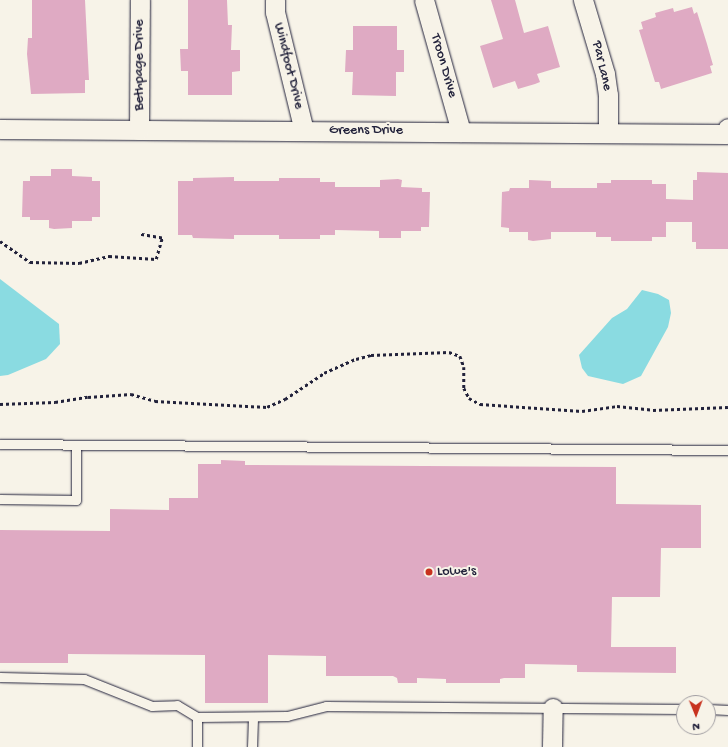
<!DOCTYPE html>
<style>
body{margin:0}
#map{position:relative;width:728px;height:747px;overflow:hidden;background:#f7f3e8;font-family:"Gochi Hand",sans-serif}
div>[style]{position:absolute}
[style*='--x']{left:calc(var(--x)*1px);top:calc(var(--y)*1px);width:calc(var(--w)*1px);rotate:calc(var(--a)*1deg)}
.water>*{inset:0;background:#8adbe1}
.building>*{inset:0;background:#dfaac3}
.path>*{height:2.5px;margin-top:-1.25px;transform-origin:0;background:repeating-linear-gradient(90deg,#22223b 0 3px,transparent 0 6px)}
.roads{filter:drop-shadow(0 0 1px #22223b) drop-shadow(0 0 1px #22223b)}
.service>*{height:9px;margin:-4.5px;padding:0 4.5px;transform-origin:4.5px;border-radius:4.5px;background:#f7f3e8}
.minor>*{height:19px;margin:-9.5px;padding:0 9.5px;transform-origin:9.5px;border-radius:9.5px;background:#f7f3e8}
.dots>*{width:11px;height:11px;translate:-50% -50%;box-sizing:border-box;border:2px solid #f7f3e8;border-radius:50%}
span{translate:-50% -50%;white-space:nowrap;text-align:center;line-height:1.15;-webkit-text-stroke:4px #f7f3e8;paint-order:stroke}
.street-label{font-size:14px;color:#22223b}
.poi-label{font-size:14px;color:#22223b}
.left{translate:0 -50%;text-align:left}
.north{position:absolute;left:676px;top:695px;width:40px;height:40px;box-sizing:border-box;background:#f7f3e8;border:1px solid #a29fa3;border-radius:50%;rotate:179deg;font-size:11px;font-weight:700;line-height:16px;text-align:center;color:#22223b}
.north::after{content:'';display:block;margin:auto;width:14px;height:18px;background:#c8321e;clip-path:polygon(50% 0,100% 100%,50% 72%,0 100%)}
</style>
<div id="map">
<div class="water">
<i style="clip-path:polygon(0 279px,59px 324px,60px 344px,46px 359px,8px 375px,0 376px)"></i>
<i style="clip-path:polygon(642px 290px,658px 294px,669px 300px,671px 313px,668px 327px,641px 376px,623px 384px,588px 376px,582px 368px,579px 355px,612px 318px,627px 309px)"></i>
</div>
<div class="building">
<i style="clip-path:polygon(32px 0,85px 0,89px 80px,85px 80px,85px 93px,31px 94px,27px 54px,28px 38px,32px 38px)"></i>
<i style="clip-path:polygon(188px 0,227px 0,228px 25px,232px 25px,231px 50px,240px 50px,240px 71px,232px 72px,232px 95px,188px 95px,188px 71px,181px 71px,180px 49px,188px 49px)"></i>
<i style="clip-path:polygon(491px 0,515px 0,524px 33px,548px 26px,560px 67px,537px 74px,540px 82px,535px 84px,518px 89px,515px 81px,493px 88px,480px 46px,503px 39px)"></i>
<i style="clip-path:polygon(692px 7px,694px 14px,697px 12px,707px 44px,713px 65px,710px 66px,712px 73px,661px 89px,659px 82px,655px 82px,639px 30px,643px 29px,641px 22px,656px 17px,655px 13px,673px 8px,674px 12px)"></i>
<i style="clip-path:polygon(353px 26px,397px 26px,397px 50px,404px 50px,404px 72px,396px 72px,396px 96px,352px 95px,353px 72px,345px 72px,346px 50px,353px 50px)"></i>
<i style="clip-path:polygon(51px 169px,72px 169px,72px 176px,92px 177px,92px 181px,100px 181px,100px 217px,92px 217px,92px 221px,72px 221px,72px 228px,54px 229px,49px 228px,49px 220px,30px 220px,30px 217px,22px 217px,23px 181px,30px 181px,30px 176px,51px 176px)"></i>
<i style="clip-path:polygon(697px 172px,728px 173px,728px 249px,696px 249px,696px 242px,692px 242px,692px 222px,666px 222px,666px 237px,652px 237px,652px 241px,611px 241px,611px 237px,596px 237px,596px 232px,551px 232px,551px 239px,533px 241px,528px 240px,528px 232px,509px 232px,509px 228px,501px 227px,502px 192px,509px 191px,510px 188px,529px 188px,529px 180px,551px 181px,551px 188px,597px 188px,597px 183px,611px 183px,611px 180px,652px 180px,652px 184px,666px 184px,666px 199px,693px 200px,693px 180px,697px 180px)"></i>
<i style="clip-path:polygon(234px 177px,234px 181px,279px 181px,279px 178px,320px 178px,320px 182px,335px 182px,335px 187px,380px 187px,380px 180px,398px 179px,402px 180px,401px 187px,422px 188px,422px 192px,430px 192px,429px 227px,421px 227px,421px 231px,401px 231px,401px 238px,379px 238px,379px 231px,335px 230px,335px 235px,320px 235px,320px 239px,279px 239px,279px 235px,234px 235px,234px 239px,193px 238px,192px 235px,178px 235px,178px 181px,193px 181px,193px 178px)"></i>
<i style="clip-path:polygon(221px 460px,245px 461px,245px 465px,616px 467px,616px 504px,701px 505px,701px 548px,661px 548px,660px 597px,612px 597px,611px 647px,676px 647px,676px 673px,577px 672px,577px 665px,525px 664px,525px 678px,504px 678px,500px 679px,500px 683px,446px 683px,446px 679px,417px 678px,417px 683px,398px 683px,397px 678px,393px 676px,326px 676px,326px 656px,268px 655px,268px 703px,205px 703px,205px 655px,68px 654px,68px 663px,0 663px,0 530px,110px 531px,110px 509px,169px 510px,169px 498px,198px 498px,198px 464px,221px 464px)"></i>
</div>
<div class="path">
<i style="--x:0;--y:241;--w:37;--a:35"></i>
<i style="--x:30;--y:262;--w:49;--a:1.2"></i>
<i style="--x:79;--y:263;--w:31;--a:-13"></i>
<i style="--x:109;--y:256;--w:47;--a:3.7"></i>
<i style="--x:156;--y:259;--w:22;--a:-74"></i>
<i style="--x:162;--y:238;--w:22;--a:-170"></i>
<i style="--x:0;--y:404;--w:55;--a:-2.1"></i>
<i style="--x:55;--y:402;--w:33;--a:-9"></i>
<i style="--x:88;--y:397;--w:43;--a:-4"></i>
<i style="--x:131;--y:394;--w:25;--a:16"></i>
<i style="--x:155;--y:401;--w:112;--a:3.1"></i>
<i style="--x:267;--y:407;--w:20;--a:-24"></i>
<i style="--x:285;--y:399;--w:47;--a:-33.7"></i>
<i style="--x:324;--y:373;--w:35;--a:-24"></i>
<i style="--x:356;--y:359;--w:16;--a:-15"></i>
<i style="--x:371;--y:355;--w:78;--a:-2.2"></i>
<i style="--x:449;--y:352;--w:12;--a:20"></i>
<i style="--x:460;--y:356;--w:12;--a:70"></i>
<i style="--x:464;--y:367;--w:21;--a:90"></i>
<i style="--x:464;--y:388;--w:11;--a:63"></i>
<i style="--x:469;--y:398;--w:13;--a:29"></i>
<i style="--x:480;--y:404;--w:102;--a:3.9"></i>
<i style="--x:582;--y:411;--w:35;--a:-8"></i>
<i style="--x:617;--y:406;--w:36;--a:6"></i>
<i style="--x:653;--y:410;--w:75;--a:-2.3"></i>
</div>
<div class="roads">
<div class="service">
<i style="--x:0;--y:444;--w:728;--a:0.47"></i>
<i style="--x:0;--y:499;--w:76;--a:0.8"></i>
<i style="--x:76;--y:500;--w:55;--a:-90"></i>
<i style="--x:0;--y:677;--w:84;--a:1.4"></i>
<i style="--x:84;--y:679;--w:73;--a:21.7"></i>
<i style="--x:152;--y:706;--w:25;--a:-2"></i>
<i style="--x:177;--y:705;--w:23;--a:31"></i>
<i style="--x:197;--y:717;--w:90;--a:-0.6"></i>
<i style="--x:287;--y:716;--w:40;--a:-14.4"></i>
<i style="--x:326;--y:706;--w:358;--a:0.5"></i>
<i style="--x:708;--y:709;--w:20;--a:3"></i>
<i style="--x:197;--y:747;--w:30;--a:-90"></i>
<i style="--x:252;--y:747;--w:30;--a:-88"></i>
</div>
<div class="minor">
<i style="--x:275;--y:0;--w:12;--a:90"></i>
<i style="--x:275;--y:12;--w:122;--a:76.3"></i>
<i style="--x:424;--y:0;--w:137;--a:74.3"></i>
<i style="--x:583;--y:0;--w:77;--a:73.4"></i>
<i style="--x:605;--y:74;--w:21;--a:82"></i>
<i style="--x:608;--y:95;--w:38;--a:90"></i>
<i style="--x:0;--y:129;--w:726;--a:0.39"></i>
<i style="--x:726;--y:134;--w:6;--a:-72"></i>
<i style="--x:139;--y:130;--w:130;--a:-89.6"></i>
<i style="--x:552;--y:747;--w:39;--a:-89"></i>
</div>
</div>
<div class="dots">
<i style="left:429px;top:572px;background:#c8321e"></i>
</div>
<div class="street-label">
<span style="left:140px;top:65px;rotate:-90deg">Bethpage Drive</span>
<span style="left:288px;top:66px;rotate:76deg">Windfoot Drive</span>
<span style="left:443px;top:66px;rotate:74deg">Troon Drive</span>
<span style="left:601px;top:66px;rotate:77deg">Par Lane</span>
<span style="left:366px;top:131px">Greens Drive</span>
</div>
<div class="poi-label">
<span class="left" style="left:437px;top:572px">Lowe's</span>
</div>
<div class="north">N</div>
</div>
